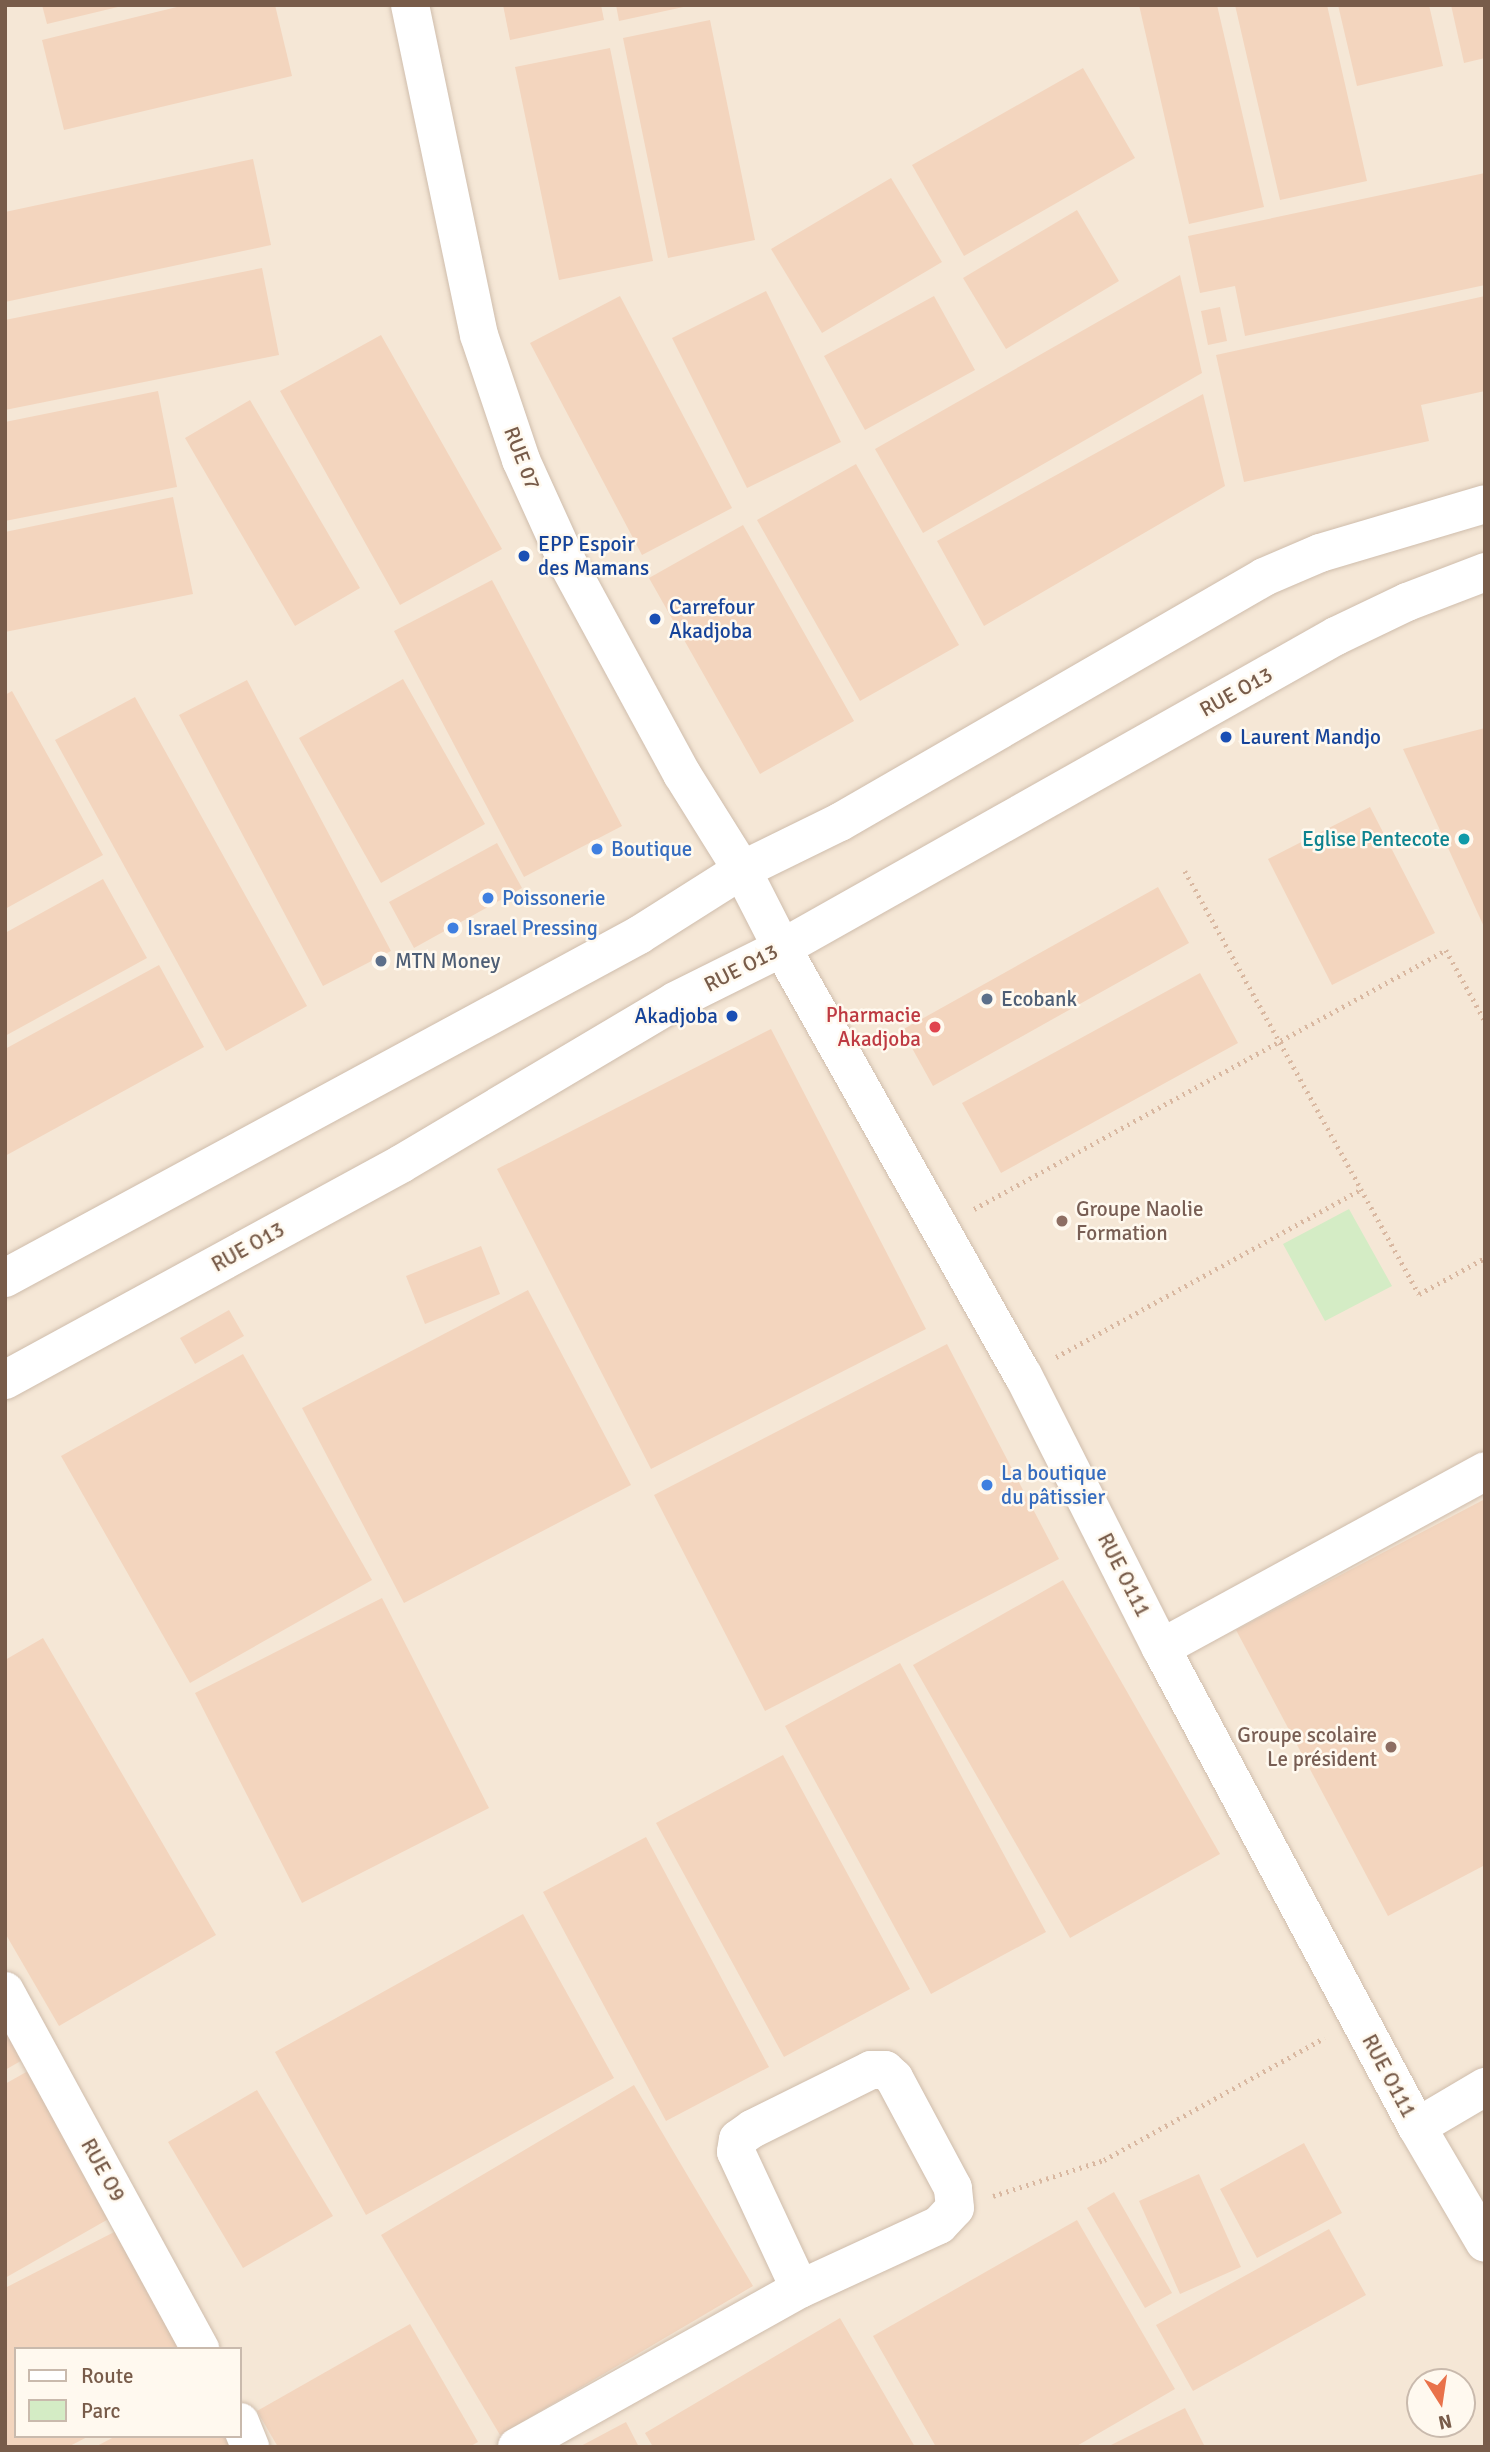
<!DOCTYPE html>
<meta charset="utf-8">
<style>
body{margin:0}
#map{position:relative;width:1490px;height:2452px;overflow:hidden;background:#fdf5e8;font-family:Signika,sans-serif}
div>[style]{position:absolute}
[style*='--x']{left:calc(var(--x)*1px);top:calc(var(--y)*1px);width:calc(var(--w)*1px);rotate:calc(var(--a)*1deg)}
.residential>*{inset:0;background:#f5e7d6}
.green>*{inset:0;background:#d4ecc5}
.building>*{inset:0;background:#f3d5be}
.path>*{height:4.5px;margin-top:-2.25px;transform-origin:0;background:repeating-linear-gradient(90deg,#d9b8a1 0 2px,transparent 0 7px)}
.roads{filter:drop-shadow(0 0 2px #cfbdac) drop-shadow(0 0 2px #cfbdac)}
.minor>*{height:38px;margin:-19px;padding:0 19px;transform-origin:19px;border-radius:19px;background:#fff}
.secondary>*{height:38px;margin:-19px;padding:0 19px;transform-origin:19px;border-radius:19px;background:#fff}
.dots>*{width:19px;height:19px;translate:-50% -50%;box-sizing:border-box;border:4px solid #fff9ef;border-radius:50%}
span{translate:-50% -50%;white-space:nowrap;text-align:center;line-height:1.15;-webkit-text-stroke:5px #fff9ef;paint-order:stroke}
.street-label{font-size:21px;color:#785c4a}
.transit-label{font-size:21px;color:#164399}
.left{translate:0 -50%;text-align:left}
.right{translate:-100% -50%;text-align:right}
.culture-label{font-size:21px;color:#0d838f}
.shop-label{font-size:21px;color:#366cbe}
.service-label{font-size:21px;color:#4e5e75}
.health-label{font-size:21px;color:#be3a42}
.education-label{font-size:21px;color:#785e54}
.frame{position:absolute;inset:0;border:7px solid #785c4a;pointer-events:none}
.legend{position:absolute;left:14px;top:2347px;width:228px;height:91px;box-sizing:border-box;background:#fff9ef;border:2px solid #c9baad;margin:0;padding:9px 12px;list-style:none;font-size:21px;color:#785c4a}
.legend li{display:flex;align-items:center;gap:14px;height:35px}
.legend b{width:35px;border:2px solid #c9baad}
.north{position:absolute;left:1406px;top:2368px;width:70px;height:70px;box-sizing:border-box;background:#fff9ef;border:2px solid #c9baad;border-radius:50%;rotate:168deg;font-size:19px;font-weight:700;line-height:28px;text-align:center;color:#785c4a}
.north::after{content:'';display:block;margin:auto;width:24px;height:32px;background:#e9724a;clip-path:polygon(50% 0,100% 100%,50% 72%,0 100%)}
</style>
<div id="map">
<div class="residential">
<i style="clip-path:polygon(evenodd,5px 5px,1485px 5px,1485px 2447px,5px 2447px,5px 5px,16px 2349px,240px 2349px,240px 2436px,16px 2436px,16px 2349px,5px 5px,1420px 2382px,1462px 2382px,1462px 2424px,1420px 2424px,1420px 2382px)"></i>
</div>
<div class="green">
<i style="clip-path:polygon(1349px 1209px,1392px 1286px,1325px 1321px,1283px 1244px)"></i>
</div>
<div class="building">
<i style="clip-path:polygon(42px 5px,122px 5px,122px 6px,47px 24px)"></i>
<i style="clip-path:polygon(185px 5px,275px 5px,292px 76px,64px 130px,42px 40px)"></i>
<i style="clip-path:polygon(503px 5px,601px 5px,604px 20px,510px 40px)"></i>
<i style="clip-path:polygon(616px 5px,687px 5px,688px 6px,619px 21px)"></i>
<i style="clip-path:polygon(1139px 5px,1217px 5px,1264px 207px,1189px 224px)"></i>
<i style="clip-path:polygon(1235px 5px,1327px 5px,1367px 181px,1280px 200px)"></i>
<i style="clip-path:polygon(1338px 5px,1429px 5px,1443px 66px,1357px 86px)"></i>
<i style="clip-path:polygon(1451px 5px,1485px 5px,1485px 58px,1464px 63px)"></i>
<i style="clip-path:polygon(710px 20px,755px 240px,668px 258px,623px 38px)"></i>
<i style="clip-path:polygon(610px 48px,653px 261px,559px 280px,515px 67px)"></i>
<i style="clip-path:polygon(1083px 68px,1135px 158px,964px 256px,912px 165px)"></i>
<i style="clip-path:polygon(253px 159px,271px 245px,5px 302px,5px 212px)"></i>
<i style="clip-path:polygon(1485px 173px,1485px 285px,1245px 336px,1235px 286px,1200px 293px,1188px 236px)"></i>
<i style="clip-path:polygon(891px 178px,942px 262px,822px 333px,771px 249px)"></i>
<i style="clip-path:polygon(1077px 210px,1119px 281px,1006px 349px,963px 278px)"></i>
<i style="clip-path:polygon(262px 268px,279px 355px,5px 410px,5px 320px)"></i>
<i style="clip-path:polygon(1180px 275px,1202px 373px,923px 533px,875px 449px)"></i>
<i style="clip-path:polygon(766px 291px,841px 442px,747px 488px,672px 338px)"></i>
<i style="clip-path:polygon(620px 296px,732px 508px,642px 555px,530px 343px)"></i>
<i style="clip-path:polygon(934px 296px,975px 370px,865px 430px,824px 356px)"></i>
<i style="clip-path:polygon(1485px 296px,1485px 391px,1421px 405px,1429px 441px,1244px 482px,1216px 355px)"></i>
<i style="clip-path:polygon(1220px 307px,1227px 341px,1208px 345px,1201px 311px)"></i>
<i style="clip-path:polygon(381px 335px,502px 549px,400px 605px,280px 391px)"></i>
<i style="clip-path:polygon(158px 391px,177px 487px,5px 521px,5px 422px)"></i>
<i style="clip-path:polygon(1203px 394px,1225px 486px,984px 626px,937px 541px)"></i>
<i style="clip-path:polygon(250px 400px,360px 588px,295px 626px,185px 438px)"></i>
<i style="clip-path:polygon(856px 464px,959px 645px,860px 701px,757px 520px)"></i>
<i style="clip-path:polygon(173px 497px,193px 594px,5px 632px,5px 532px)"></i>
<i style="clip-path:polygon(743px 525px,854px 721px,760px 774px,649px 578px)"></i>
<i style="clip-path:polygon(492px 580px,622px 826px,524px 877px,394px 631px)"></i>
<i style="clip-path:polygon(403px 679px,485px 824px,381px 883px,299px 738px)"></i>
<i style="clip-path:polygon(247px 680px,391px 951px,323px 986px,179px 715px)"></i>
<i style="clip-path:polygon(12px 691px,103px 855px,5px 909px,5px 695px)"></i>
<i style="clip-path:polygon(135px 697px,307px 1006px,226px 1051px,55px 740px)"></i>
<i style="clip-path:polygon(1485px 728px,1485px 929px,1403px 749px)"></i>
<i style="clip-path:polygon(1370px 807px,1435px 933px,1332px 985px,1268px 859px)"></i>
<i style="clip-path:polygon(497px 843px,522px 888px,414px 948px,389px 902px)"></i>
<i style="clip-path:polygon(103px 879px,147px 958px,5px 1036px,5px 933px)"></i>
<i style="clip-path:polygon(1158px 887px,1189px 943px,933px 1086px,902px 1030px)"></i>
<i style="clip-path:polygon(159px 965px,204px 1047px,5px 1156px,5px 1049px)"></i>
<i style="clip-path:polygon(1200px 973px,1238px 1043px,1001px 1173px,962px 1103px)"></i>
<i style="clip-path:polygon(771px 1029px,926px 1329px,651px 1469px,497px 1169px)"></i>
<i style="clip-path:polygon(481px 1246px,500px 1294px,425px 1324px,406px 1276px)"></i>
<i style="clip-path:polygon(528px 1290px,631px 1485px,404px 1603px,302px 1408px)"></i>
<i style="clip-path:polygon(229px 1310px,244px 1336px,195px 1364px,180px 1338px)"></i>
<i style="clip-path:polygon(947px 1344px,1059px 1559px,765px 1711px,654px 1495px)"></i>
<i style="clip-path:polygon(243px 1354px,372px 1580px,190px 1683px,61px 1456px)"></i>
<i style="clip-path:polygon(1485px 1499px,1485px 1865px,1388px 1916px,1236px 1630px)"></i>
<i style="clip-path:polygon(1063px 1580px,1220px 1854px,1070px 1938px,913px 1665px)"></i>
<i style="clip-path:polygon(382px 1598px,489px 1808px,302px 1903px,195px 1693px)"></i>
<i style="clip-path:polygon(43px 1638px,216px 1935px,59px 2026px,5px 1933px,5px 1660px)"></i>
<i style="clip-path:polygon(900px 1663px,1046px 1932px,931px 1994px,785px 1726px)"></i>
<i style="clip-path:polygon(783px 1755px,910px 1989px,784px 2057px,656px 1823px)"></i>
<i style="clip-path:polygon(646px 1837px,769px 2067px,666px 2121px,543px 1892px)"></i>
<i style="clip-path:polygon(523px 1914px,614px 2078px,366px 2215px,275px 2052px)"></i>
<i style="clip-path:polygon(5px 2023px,26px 2058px,5px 2070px)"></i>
<i style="clip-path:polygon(35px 2067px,119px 2213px,5px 2278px,5px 2084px)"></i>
<i style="clip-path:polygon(634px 2085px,753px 2286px,500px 2435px,381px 2235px)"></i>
<i style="clip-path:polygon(257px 2090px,333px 2216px,243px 2268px,168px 2142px)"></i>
<i style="clip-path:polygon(1304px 2143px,1342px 2213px,1257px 2258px,1220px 2189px)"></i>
<i style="clip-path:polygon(1199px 2174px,1241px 2267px,1180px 2294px,1139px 2201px)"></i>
<i style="clip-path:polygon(1114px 2192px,1172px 2293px,1145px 2308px,1087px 2208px)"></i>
<i style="clip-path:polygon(1077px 2220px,1175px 2389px,1075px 2447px,936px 2447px,873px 2336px)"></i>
<i style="clip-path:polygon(122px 2228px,185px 2349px,16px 2349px,16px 2436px,89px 2436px,68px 2447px,5px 2447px,5px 2288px)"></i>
<i style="clip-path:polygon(1329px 2229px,1366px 2295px,1193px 2391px,1156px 2325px)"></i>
<i style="clip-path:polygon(840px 2318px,915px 2447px,653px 2447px,645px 2433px)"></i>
<i style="clip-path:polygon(410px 2324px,478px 2442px,469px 2447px,278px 2447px,257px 2411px)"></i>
<i style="clip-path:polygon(1185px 2408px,1205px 2447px,1107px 2447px)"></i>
<i style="clip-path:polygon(626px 2422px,639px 2447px,579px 2447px)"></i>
<i style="clip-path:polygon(116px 2436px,235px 2436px,240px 2447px,95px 2447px)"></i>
</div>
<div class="path">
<i style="--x:1185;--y:871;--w:363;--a:61"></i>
<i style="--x:974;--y:1209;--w:538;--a:-28.75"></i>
<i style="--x:1446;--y:950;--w:81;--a:61.2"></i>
<i style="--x:1056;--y:1357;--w:348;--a:-28.8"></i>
<i style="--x:1361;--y:1189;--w:120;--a:61.1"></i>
<i style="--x:1419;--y:1294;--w:75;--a:-28.6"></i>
<i style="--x:993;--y:2196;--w:117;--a:-18"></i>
<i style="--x:1104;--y:2160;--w:252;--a:-29"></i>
</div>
<div class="roads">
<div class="minor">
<i style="--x:410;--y:5;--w:337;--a:78.2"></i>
<i style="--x:479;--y:335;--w:132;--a:71.4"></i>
<i style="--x:521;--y:460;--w:116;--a:65.6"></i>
<i style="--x:569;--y:566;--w:237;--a:61.5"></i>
<i style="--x:682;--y:774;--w:113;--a:58"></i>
<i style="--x:742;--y:870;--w:88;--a:62.9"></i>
<i style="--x:782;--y:948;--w:490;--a:60.6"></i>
<i style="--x:1023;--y:1375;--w:306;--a:63.2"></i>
<i style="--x:1161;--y:1648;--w:543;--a:61.88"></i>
<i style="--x:1417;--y:2127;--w:134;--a:59.6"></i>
<i style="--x:1161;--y:1648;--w:369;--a:-28.6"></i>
<i style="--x:5;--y:1991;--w:408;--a:61.4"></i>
<i style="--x:1417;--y:2127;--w:79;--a:-30.5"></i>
<i style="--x:240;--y:2422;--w:27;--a:68"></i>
<i style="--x:517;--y:2447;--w:324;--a:-29.2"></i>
<i style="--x:800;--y:2289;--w:153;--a:-24.7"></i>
<i style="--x:939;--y:2225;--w:23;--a:-47"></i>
<i style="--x:955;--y:2208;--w:20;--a:-96"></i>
<i style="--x:953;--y:2188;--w:125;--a:-118.2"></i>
<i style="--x:894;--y:2078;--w:12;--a:-138"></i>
<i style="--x:885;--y:2070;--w:14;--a:180"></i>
<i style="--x:871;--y:2070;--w:133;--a:153.6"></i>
<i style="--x:752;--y:2129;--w:17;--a:144"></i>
<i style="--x:738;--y:2139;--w:13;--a:99"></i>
<i style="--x:736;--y:2152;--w:151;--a:65"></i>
</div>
<div class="secondary">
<i style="--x:5;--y:1278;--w:721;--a:-28.41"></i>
<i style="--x:639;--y:935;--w:122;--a:-32.3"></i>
<i style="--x:742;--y:870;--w:109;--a:-26.1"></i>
<i style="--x:840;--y:822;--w:490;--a:-30"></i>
<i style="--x:1264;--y:577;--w:61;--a:-23.2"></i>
<i style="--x:1320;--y:553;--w:172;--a:-16.5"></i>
<i style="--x:5;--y:1380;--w:451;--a:-28.6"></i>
<i style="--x:401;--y:1164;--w:319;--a:-30.7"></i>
<i style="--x:675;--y:1001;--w:119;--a:-26.4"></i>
<i style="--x:782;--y:948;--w:636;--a:-29.39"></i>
<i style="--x:1336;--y:636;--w:79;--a:-25.6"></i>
<i style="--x:1407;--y:602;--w:84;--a:-21"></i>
</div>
</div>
<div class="dots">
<i style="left:524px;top:556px;background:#1a4fb4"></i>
<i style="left:655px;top:619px;background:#1a4fb4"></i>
<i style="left:1226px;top:737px;background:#1a4fb4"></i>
<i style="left:1464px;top:839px;background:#0f9aa8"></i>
<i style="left:597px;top:849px;background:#3f7fe0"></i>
<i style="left:488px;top:898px;background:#3f7fe0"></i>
<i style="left:453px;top:928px;background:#3f7fe0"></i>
<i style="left:381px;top:961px;background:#5c6f8a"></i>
<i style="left:987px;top:999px;background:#5c6f8a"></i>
<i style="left:732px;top:1016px;background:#1a4fb4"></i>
<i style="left:935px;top:1027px;background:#e0444e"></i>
<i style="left:1062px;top:1221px;background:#8d6e63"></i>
<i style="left:987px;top:1485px;background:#3f7fe0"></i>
<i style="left:1391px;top:1747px;background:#8d6e63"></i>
</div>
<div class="street-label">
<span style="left:522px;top:458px;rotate:69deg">RUE 07</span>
<span style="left:1236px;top:692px;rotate:-29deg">RUE O13</span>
<span style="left:741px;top:968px;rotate:-27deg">RUE O13</span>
<span style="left:248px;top:1247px;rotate:-29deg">RUE O13</span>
<span style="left:1124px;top:1575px;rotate:63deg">RUE O111</span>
<span style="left:1389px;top:2076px;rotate:62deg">RUE O111</span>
<span style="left:103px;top:2170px;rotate:61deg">RUE O9</span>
</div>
<div class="transit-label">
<span class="left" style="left:538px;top:556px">EPP Espoir<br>des Mamans</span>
<span class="left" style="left:669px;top:619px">Carrefour<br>Akadjoba</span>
<span class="left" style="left:1240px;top:737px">Laurent Mandjo</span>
<span class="right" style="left:718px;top:1016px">Akadjoba</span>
</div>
<div class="culture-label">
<span class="right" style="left:1450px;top:839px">Eglise Pentecote</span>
</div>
<div class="shop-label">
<span class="left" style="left:611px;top:849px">Boutique</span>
<span class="left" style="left:502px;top:898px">Poissonerie</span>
<span class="left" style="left:467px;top:928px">Israel Pressing</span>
<span class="left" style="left:1001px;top:1485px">La boutique<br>du pâtissier</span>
</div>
<div class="service-label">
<span class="left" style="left:395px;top:961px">MTN Money</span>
<span class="left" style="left:1001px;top:999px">Ecobank</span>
</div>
<div class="health-label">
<span class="right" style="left:921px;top:1027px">Pharmacie<br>Akadjoba</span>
</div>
<div class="education-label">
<span class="left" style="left:1076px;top:1221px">Groupe Naolie<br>Formation</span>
<span class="right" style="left:1377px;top:1747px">Groupe scolaire<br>Le président</span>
</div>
<div class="frame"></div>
<ul class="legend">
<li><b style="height:9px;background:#fff"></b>Route</li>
<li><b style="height:19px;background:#d4ecc5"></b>Parc</li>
</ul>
<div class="north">N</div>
</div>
